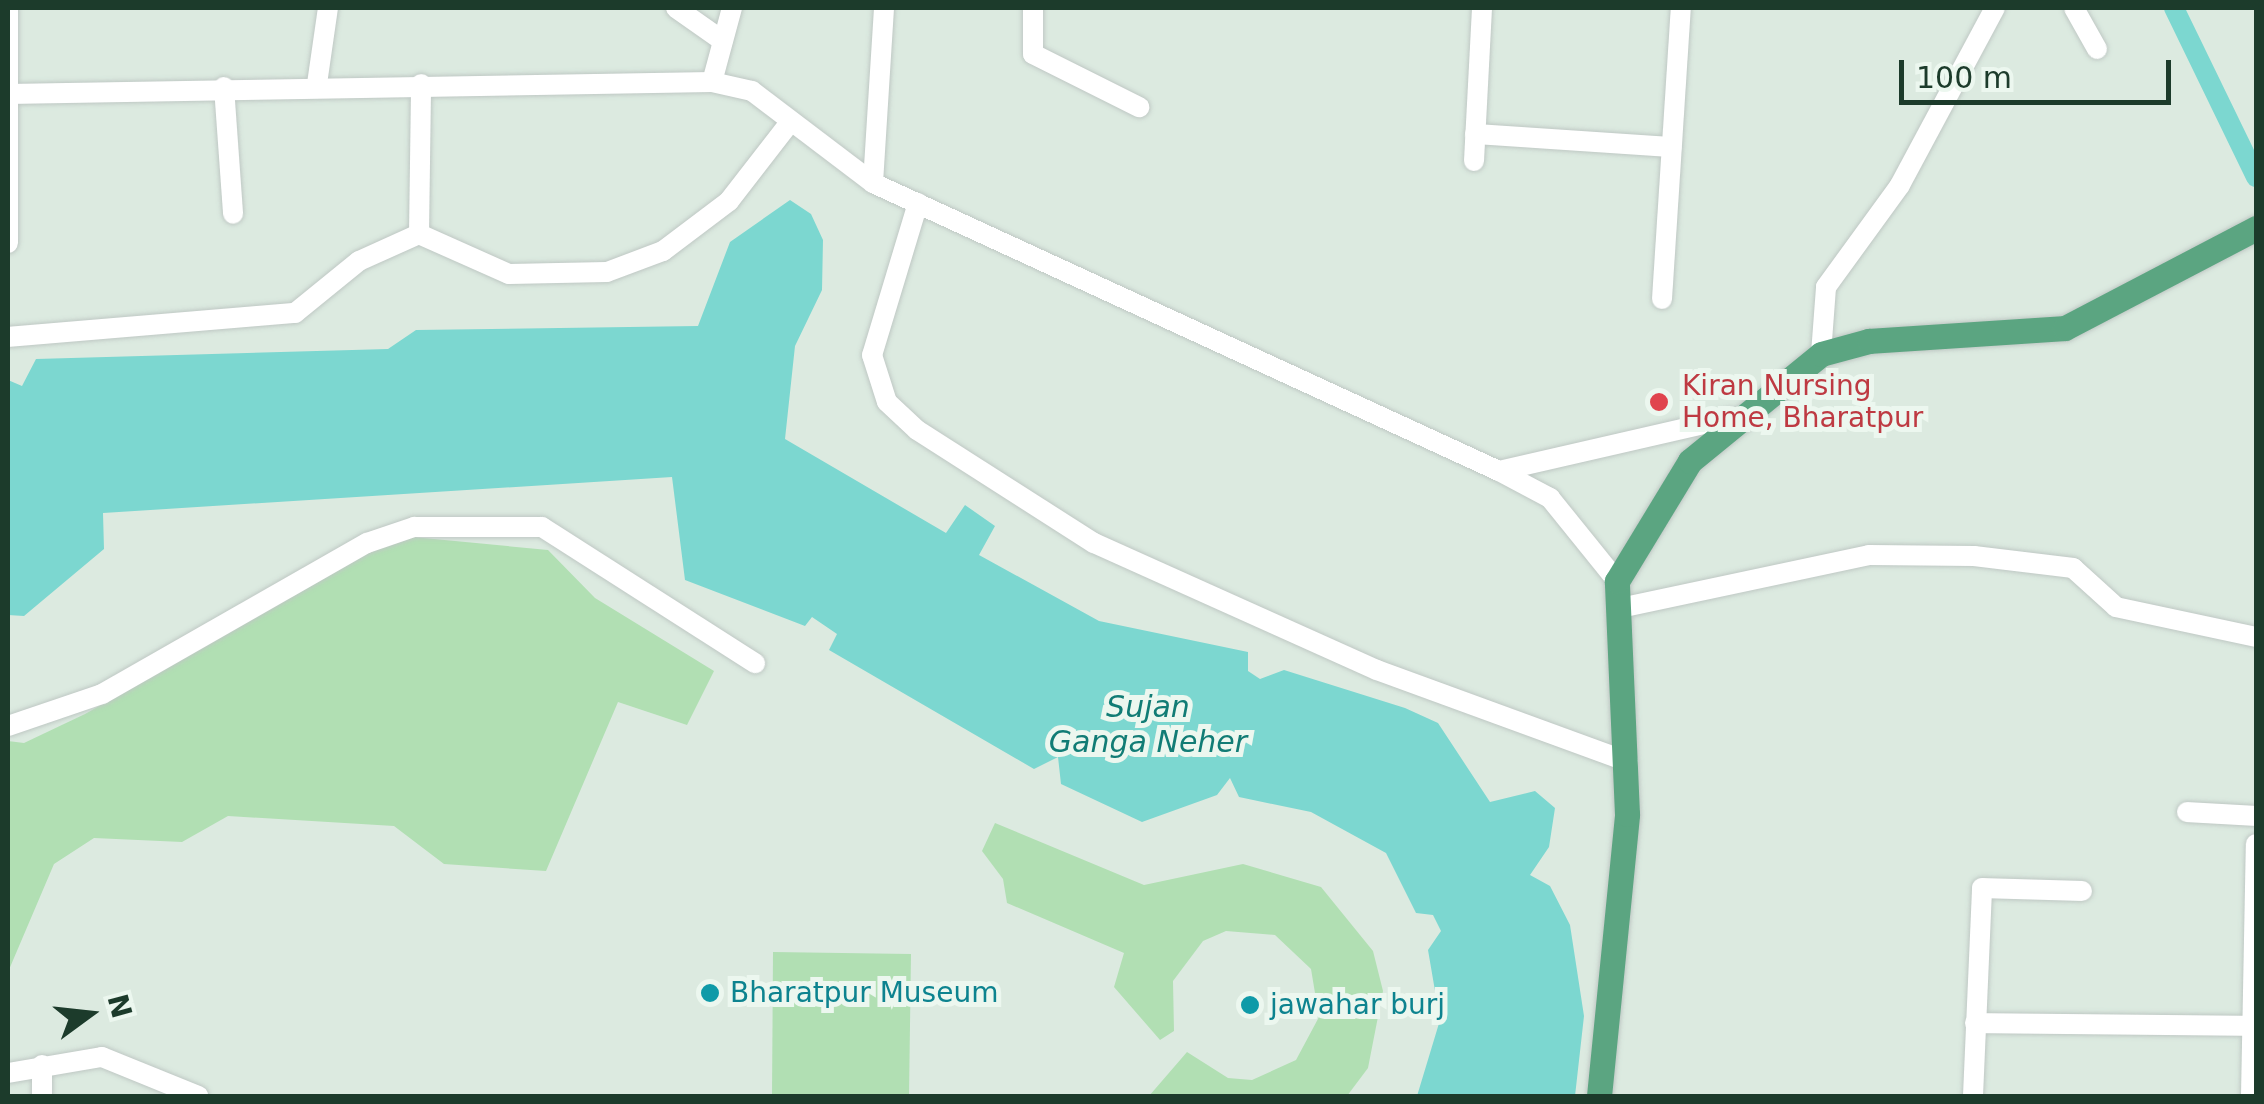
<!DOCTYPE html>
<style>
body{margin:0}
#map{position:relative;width:2264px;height:1104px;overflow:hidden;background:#dceae0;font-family:"DejaVu Sans",sans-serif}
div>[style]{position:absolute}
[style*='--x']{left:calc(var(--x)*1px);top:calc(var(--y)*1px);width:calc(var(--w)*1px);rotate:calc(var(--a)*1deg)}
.green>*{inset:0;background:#b1dfb3}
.water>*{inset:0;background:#7cd7d0}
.canal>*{height:20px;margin:-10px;padding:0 10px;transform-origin:10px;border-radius:10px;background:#7cd7d0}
.roads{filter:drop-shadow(0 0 2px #bfc8c4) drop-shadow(0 0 2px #bfc8c4)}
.minor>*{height:20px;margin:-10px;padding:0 10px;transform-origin:10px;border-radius:10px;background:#fff}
.major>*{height:25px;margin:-12.5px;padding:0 12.5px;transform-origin:12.5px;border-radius:12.5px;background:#5ba581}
.dots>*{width:28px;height:28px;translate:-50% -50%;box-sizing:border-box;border:5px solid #ecf7ef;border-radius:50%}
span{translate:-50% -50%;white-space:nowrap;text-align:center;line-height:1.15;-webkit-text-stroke:10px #ecf7ef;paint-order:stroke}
.health-label{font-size:28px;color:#be3a42}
.left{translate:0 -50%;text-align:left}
.culture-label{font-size:28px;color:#0d838f}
.water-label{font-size:30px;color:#117c75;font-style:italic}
.frame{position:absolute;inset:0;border:10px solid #1c3b2b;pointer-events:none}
.north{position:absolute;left:40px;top:964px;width:100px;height:100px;-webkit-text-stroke:8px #ecf7ef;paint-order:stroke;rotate:75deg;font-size:28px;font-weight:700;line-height:40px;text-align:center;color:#1c3b2b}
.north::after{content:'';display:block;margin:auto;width:35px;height:45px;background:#1c3b2b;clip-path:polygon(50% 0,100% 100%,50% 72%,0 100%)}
.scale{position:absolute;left:1899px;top:60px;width:272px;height:45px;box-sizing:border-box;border:5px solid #1c3b2b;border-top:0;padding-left:12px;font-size:30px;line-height:35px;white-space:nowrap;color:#1c3b2b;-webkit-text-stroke:8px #ecf7ef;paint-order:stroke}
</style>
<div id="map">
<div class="green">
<i style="clip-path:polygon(413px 537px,548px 550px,595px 598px,714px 671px,687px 725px,618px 702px,546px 871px,444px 864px,394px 826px,228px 816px,182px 842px,94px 838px,54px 864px,8px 972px,8px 741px,24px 743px,85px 714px,386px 543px)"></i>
<i style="clip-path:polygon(995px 823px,1144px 885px,1243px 864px,1321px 887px,1373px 951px,1383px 991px,1368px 1068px,1347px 1096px,1149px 1096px,1187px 1052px,1228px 1078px,1252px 1080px,1296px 1060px,1319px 1017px,1311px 969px,1275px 935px,1226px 931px,1203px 941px,1173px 981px,1174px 1031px,1160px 1040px,1114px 987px,1124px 953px,1007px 903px,1003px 879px,982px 851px)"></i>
<i style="clip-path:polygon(773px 952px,911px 954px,909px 1096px,772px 1096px)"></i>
</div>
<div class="water">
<i style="clip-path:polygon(790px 200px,811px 214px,823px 240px,822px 290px,795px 346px,785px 439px,946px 533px,965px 505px,995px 526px,979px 555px,1099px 621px,1248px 652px,1248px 671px,1260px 679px,1284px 670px,1405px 708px,1438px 723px,1490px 802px,1535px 791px,1555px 808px,1549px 847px,1530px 875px,1550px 886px,1570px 925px,1584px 1016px,1575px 1096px,1417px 1096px,1440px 1020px,1428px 950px,1441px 931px,1433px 915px,1416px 913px,1386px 853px,1311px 812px,1239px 797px,1230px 778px,1217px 795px,1142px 822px,1061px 784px,1058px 757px,1034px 769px,829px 650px,837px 634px,812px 617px,805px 626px,685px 580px,672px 477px,103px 513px,104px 549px,24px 616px,8px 615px,8px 380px,22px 386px,36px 359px,388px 349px,416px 330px,698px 326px,730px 242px)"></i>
</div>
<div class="canal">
<i style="--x:2174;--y:8;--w:188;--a:64.1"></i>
</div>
<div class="roads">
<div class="minor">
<i style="--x:676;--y:8;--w:57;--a:35.1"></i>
<i style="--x:1033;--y:8;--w:46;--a:90"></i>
<i style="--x:1033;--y:54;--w:119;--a:26.6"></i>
<i style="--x:2074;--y:8;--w:47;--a:60.7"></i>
<i style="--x:712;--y:82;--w:77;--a:-74.9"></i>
<i style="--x:317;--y:84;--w:77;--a:-81.8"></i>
<i style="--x:224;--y:87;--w:127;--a:85.9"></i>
<i style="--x:8;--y:94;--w:704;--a:-0.98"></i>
<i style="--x:712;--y:82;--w:41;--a:12.7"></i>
<i style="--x:752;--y:91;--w:152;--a:37.2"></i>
<i style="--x:873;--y:183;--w:689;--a:24.71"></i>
<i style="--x:1499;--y:471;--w:238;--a:-12.9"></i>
<i style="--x:1475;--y:134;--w:197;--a:3.8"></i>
<i style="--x:1474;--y:161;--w:153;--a:-87"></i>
<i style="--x:873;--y:183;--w:175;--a:-86.4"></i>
<i style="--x:918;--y:203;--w:159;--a:106.8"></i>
<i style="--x:872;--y:355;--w:49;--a:72.3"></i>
<i style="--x:887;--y:402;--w:41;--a:43"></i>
<i style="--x:917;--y:430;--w:210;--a:32.6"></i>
<i style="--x:1094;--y:543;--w:310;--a:24.2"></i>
<i style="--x:1377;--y:670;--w:267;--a:20.1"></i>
<i style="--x:419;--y:234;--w:150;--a:-89.2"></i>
<i style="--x:8;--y:243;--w:235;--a:-90"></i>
<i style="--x:1662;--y:299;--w:292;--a:-86.3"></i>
<i style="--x:8;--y:337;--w:288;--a:-4.8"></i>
<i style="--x:295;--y:313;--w:82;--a:-39.1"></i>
<i style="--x:359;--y:261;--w:66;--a:-24.2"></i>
<i style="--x:419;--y:234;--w:98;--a:24"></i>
<i style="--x:509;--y:274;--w:98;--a:-1.2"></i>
<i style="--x:607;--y:272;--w:60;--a:-20.6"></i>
<i style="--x:663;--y:251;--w:83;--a:-37.1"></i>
<i style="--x:729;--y:201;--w:101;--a:-52.2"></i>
<i style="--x:1821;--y:354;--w:67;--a:-85.7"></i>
<i style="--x:1826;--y:287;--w:126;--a:-54"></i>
<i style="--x:1900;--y:185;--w:201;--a:-61.8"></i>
<i style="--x:1499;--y:471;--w:58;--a:27.9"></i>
<i style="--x:1550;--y:498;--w:107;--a:51.1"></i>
<i style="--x:1620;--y:608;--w:255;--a:-12"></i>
<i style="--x:1869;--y:555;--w:105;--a:0.5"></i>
<i style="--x:1974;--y:556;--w:100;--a:6.9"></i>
<i style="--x:2073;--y:568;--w:58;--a:42.2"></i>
<i style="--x:2116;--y:607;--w:143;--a:12.1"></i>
<i style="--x:8;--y:726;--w:99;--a:-18.8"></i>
<i style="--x:102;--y:694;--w:305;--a:-29.7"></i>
<i style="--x:367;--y:543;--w:50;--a:-18.8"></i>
<i style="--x:414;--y:527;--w:128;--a:0"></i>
<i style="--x:542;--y:527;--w:253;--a:32.6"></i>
<i style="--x:2187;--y:812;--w:69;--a:3.3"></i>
<i style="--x:1975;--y:1023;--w:281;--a:0.6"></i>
<i style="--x:8;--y:1073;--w:95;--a:-9.7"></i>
<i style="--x:102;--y:1057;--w:104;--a:22.1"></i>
<i style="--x:42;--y:1096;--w:31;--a:-90"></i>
<i style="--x:1973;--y:1096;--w:208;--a:-87.5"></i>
<i style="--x:1982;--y:888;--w:100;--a:1.7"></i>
<i style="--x:2251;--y:1096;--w:252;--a:-88.9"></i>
</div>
<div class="major">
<i style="--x:1599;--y:1096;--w:283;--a:-84.3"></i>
<i style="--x:1627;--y:814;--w:233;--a:-92.5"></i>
<i style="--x:1617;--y:581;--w:140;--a:-58.7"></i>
<i style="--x:1690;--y:461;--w:169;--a:-39.2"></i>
<i style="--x:1821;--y:354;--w:50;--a:-15.2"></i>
<i style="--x:1869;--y:341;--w:196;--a:-3.8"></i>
<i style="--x:2065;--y:328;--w:216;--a:-27.6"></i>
</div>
</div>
<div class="dots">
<i style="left:1659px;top:402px;background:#e0444e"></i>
<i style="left:710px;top:993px;background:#0f9aa8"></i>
<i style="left:1250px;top:1005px;background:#0f9aa8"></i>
</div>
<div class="health-label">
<span class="left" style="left:1682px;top:402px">Kiran Nursing<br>Home, Bharatpur</span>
</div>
<div class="culture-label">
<span class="left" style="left:730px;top:993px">Bharatpur Museum</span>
<span class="left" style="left:1270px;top:1005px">jawahar burj</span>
</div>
<div class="water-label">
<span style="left:1148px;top:724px">Sujan<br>Ganga Neher</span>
</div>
<div class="frame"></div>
<div class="north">N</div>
<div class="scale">100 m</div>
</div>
